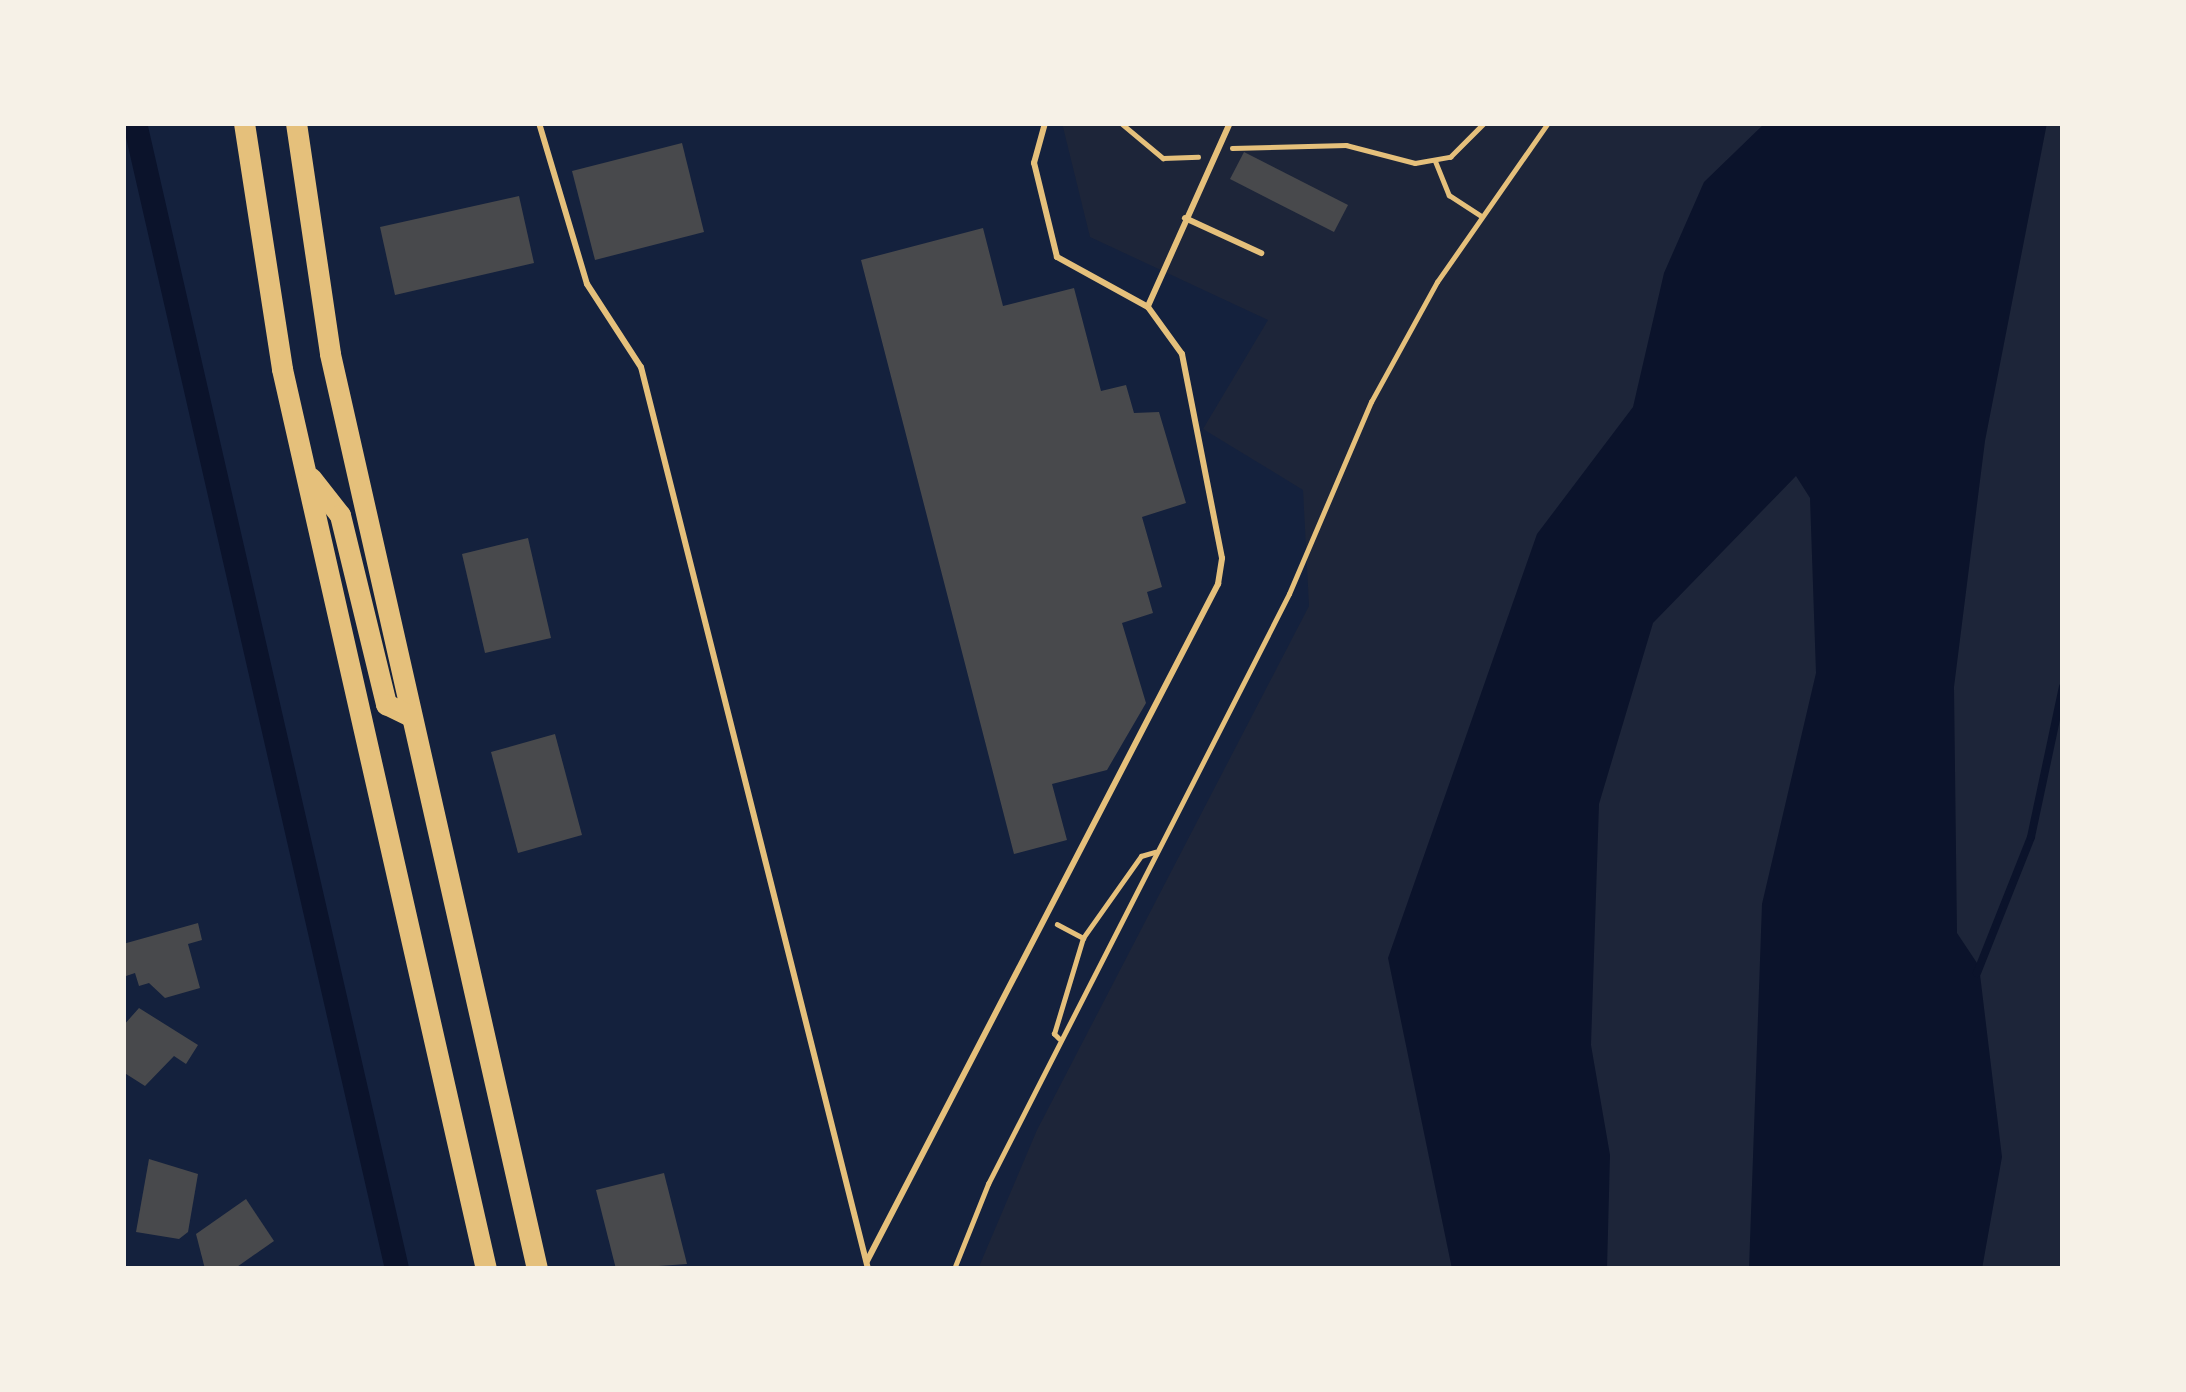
<!DOCTYPE html>
<style>
body{margin:0}
#map{position:relative;width:2186px;height:1392px;overflow:hidden;background:#14213d;font-family:"Alegreya Sans",sans-serif}
div>[style]{position:absolute}
[style*='--x']{left:calc(var(--x)*1px);top:calc(var(--y)*1px);width:calc(var(--w)*1px);rotate:calc(var(--a)*1deg)}
.green>*{inset:0;background:#1d2539}
.water>*{inset:0;background:#0b132b}
.stream>*{height:8px;margin:-4px;padding:0 4px;transform-origin:4px;border-radius:4px;background:#0b132b}
.canal>*{height:24px;margin:-12px;padding:0 12px;transform-origin:12px;border-radius:12px;background:#0b132b}
.building>*{inset:0;background:#48494c}
.path>*{height:4.5px;margin:-2.25px;padding:0 2.25px;transform-origin:2.25px;border-radius:2.25px;background:#e5c07b}
.service>*{height:6px;margin:-3px;padding:0 3px;transform-origin:3px;border-radius:3px;background:#e5c07b}
.primary>*{height:21px;margin:-10.5px;padding:0 10.5px;transform-origin:10.5px;border-radius:10.5px;background:#e5c07b}
span{translate:-50% -50%;white-space:nowrap;text-align:center;line-height:1.15;-webkit-text-stroke:9px #f6f1e7;paint-order:stroke}
.frame{position:absolute;inset:0;border:126px solid #f6f1e7;pointer-events:none}
</style>
<div id="map">
<div class="green">
<i style="clip-path:polygon(1062px 123px,2063px 123px,2063px 1269px,978px 1269px,1037px 1130px,1309px 606px,1303px 490px,1203px 429px,1268px 320px,1090px 237px)"></i>
</div>
<div class="water">
<i style="clip-path:polygon(1765px 123px,2047px 123px,1985px 441px,1954px 687px,1957px 933px,1979px 966px,2002px 1157px,1982px 1269px,1749px 1269px,1762px 904px,1816px 673px,1810px 498px,1796px 476px,1653px 623px,1599px 804px,1591px 1045px,1610px 1155px,1607px 1269px,1452px 1269px,1388px 958px,1537px 534px,1633px 407px,1664px 273px,1704px 182px)"></i>
</div>
<div class="stream">
<i style="--x:1977;--y:973;--w:146;--a:-68.3"></i>
<i style="--x:2031;--y:837;--w:153;--a:-78"></i>
</div>
<div class="canal">
<i style="--x:135;--y:123;--w:1176;--a:77.12"></i>
</div>
<div class="building">
<i style="clip-path:polygon(682px 143px,704px 232px,595px 260px,572px 171px)"></i>
<i style="clip-path:polygon(1244px 152px,1348px 205px,1334px 232px,1230px 179px)"></i>
<i style="clip-path:polygon(519px 196px,534px 263px,395px 295px,380px 227px)"></i>
<i style="clip-path:polygon(983px 228px,1003px 306px,1074px 288px,1101px 391px,1126px 385px,1134px 413px,1159px 412px,1186px 503px,1142px 517px,1162px 587px,1147px 592px,1153px 613px,1122px 623px,1146px 703px,1107px 770px,1052px 784px,1067px 840px,1014px 854px,861px 260px)"></i>
<i style="clip-path:polygon(528px 538px,551px 638px,485px 653px,462px 554px)"></i>
<i style="clip-path:polygon(555px 734px,582px 835px,518px 853px,491px 752px)"></i>
<i style="clip-path:polygon(198px 923px,202px 940px,188px 944px,200px 988px,165px 998px,149px 983px,139px 986px,135px 973px,123px 977px,123px 944px)"></i>
<i style="clip-path:polygon(139px 1008px,198px 1045px,186px 1064px,174px 1056px,145px 1086px,123px 1072px,123px 1026px)"></i>
<i style="clip-path:polygon(149px 1159px,198px 1174px,188px 1232px,179px 1239px,136px 1232px)"></i>
<i style="clip-path:polygon(664px 1173px,687px 1264px,616px 1269px,596px 1190px)"></i>
<i style="clip-path:polygon(246px 1199px,274px 1241px,234px 1269px,205px 1269px,196px 1234px)"></i>
</div>
<div class="path">
<i style="--x:1121;--y:123;--w:55;--a:39.8"></i>
<i style="--x:1163;--y:158;--w:35;--a:-2"></i>
<i style="--x:1232;--y:148;--w:114;--a:-1.5"></i>
<i style="--x:1346;--y:145;--w:71;--a:14.6"></i>
<i style="--x:1415;--y:163;--w:36;--a:-10"></i>
<i style="--x:1450;--y:157;--w:48;--a:-45"></i>
<i style="--x:1435;--y:160;--w:38;--a:68"></i>
<i style="--x:1449;--y:195;--w:38;--a:33"></i>
<i style="--x:1057;--y:924;--w:30;--a:28"></i>
<i style="--x:1083;--y:938;--w:100;--a:-54.7"></i>
<i style="--x:1141;--y:856;--w:15;--a:-16"></i>
<i style="--x:1059;--y:1039;--w:7;--a:-135"></i>
<i style="--x:1054;--y:1034;--w:100;--a:-73.2"></i>
<i style="--x:954;--y:1269;--w:92;--a:-68.2"></i>
<i style="--x:988;--y:1184;--w:662;--a:-62.97"></i>
<i style="--x:1289;--y:594;--w:209;--a:-66.9"></i>
<i style="--x:1371;--y:402;--w:137;--a:-61.2"></i>
<i style="--x:1437;--y:282;--w:194;--a:-55.1"></i>
</div>
<div class="service">
<i style="--x:539;--y:123;--w:168;--a:73.4"></i>
<i style="--x:587;--y:284;--w:99;--a:57"></i>
<i style="--x:641;--y:367;--w:930;--a:75.87"></i>
<i style="--x:1185;--y:218;--w:84;--a:24.7"></i>
<i style="--x:1148;--y:306;--w:201;--a:-65.9"></i>
<i style="--x:867;--y:1261;--w:763;--a:-62.59"></i>
<i style="--x:1218;--y:584;--w:26;--a:-81"></i>
<i style="--x:1222;--y:558;--w:208;--a:-101.1"></i>
<i style="--x:1182;--y:354;--w:58;--a:-125.9"></i>
<i style="--x:1148;--y:307;--w:104;--a:-151.2"></i>
<i style="--x:1057;--y:257;--w:97;--a:-103.7"></i>
<i style="--x:1034;--y:163;--w:41;--a:-74.6"></i>
</div>
<div class="primary">
<i style="--x:244;--y:123;--w:249;--a:81.2"></i>
<i style="--x:282;--y:369;--w:923;--a:77.23"></i>
<i style="--x:296;--y:123;--w:233;--a:81.6"></i>
<i style="--x:330;--y:354;--w:938;--a:77.25"></i>
<i style="--x:311;--y:478;--w:47;--a:51.9"></i>
<i style="--x:340;--y:515;--w:195;--a:76.3"></i>
<i style="--x:386;--y:704;--w:28;--a:26"></i>
</div>
<div class="frame"></div>
</div>
